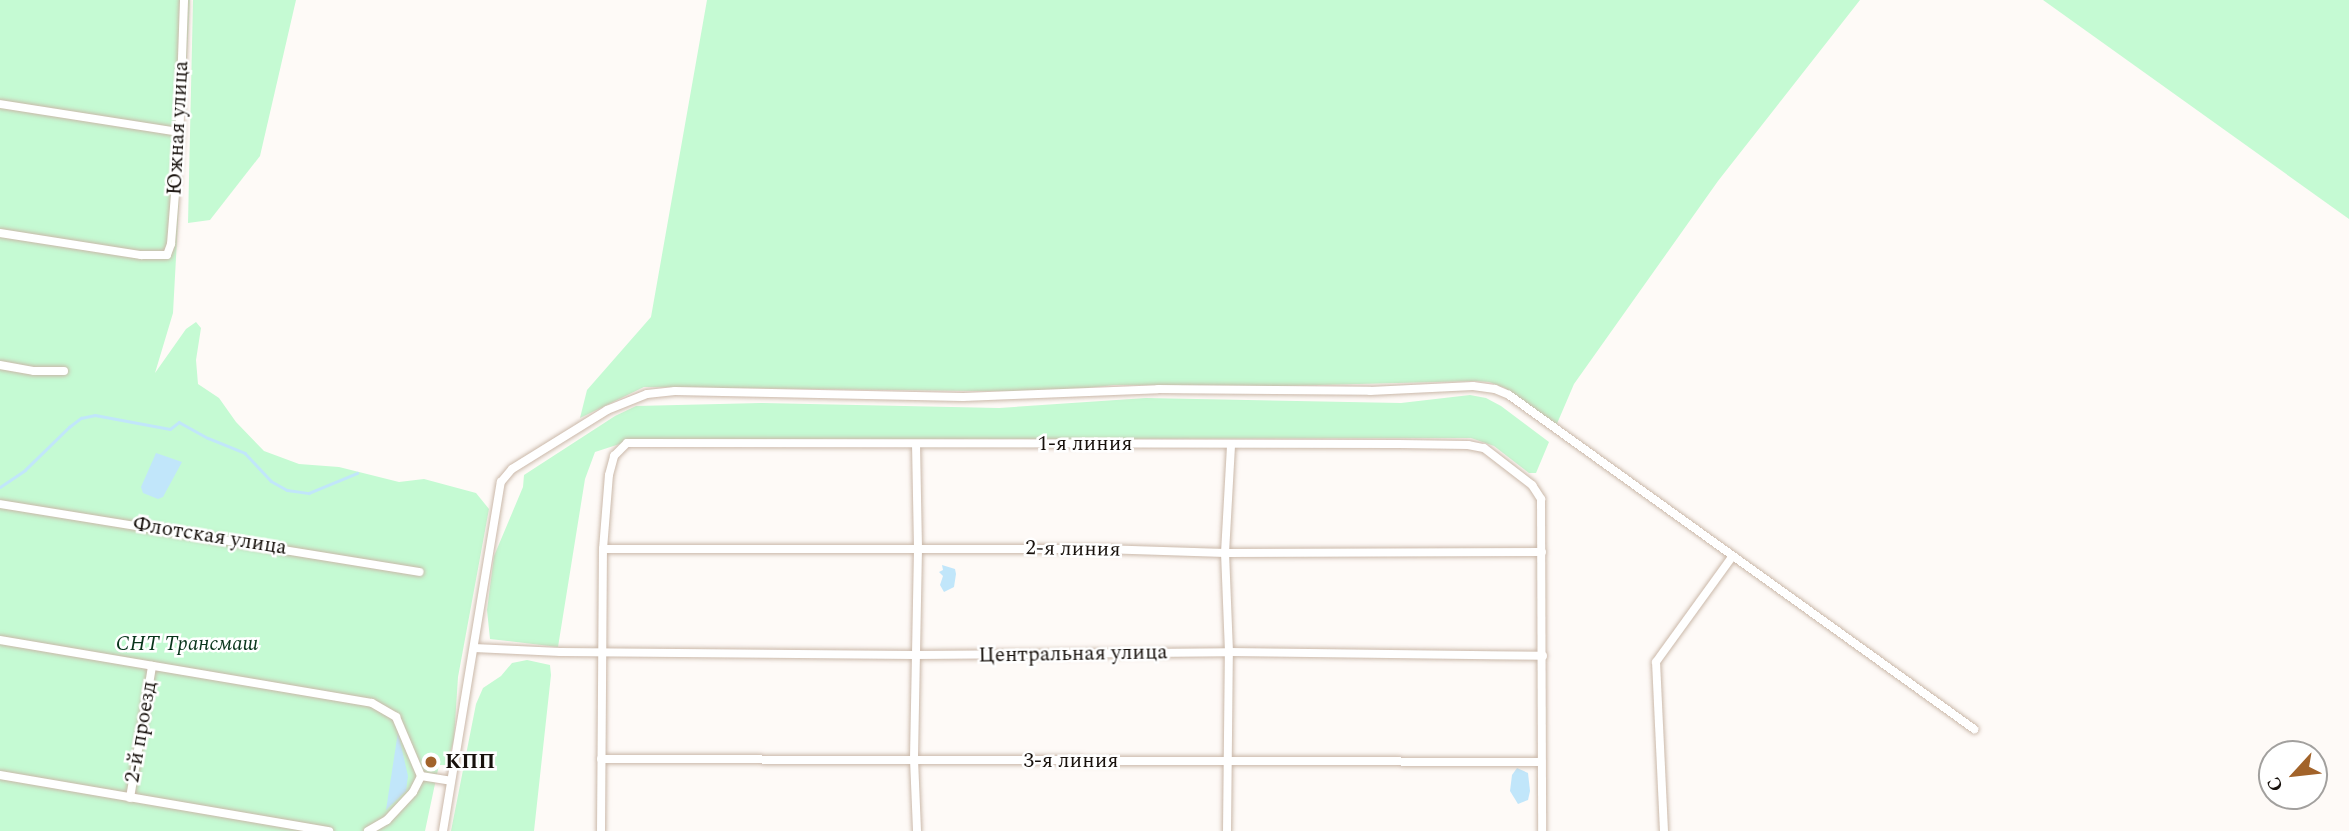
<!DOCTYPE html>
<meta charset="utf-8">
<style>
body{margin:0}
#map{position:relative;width:2349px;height:831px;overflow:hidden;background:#fefaf7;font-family:Spectral,serif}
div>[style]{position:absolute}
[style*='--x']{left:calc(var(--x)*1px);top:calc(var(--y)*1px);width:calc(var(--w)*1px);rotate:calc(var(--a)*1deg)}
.green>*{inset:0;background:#c5fad3}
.water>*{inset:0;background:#c1e6fa}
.stream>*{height:2.5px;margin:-1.25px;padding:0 1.25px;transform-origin:1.25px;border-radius:1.25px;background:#c1e6fa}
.roads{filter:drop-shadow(0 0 2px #cab8a9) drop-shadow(0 0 2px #cab8a9)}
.minor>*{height:8px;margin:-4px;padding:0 4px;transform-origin:4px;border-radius:4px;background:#fff}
.dots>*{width:19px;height:19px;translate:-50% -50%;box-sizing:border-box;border:4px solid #fff;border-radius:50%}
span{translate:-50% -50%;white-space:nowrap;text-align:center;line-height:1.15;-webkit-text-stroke:5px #fff;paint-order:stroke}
.street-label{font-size:21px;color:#17110c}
.park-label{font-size:21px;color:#09351b;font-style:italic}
.poi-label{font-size:21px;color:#17110c;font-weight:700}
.left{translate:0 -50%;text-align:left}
.north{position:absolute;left:2258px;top:740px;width:70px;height:70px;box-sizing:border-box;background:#fff;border:2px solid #a2a09e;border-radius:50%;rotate:243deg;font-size:19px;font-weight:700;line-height:28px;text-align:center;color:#17110c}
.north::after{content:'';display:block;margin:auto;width:24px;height:32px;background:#a2632a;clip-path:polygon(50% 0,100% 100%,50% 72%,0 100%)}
</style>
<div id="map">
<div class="green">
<i style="clip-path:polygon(0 0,190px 0,173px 313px,155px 373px,186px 329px,196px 322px,201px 328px,196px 360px,198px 384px,219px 398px,236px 422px,264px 451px,299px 464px,339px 467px,399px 482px,424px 479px,476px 493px,489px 509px,458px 677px,454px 739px,447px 765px,439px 765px,425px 831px,0 831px)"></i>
<i style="clip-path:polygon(193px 0,296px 0,260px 156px,210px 220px,188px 223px)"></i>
<i style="clip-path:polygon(707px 0,1860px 0,1718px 181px,1574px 384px,1556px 426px,1505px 388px,1489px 382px,1475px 381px,1281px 386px,1114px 385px,1051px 392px,644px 387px,580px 418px,587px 390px,651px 317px)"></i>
<i style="clip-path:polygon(2043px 0,2349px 0,2349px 219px)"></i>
<i style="clip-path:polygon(1470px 395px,1486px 398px,1501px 406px,1549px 442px,1536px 473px,1529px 473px,1494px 446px,1471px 438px,632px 440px,595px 452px,585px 479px,558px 647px,490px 639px,487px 610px,494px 556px,523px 487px,524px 475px,615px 416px,636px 406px,761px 403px,999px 408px,1146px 398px,1401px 403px)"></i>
<i style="clip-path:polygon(527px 660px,550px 665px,551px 675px,534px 831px,451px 831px,476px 704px,483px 688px,501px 676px,512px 663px)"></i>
</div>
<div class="water">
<i style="clip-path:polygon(156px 453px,182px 462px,163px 497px,158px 499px,143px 493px,141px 487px)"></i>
<i style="clip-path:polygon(942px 565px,955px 569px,956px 574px,954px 587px,944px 592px,940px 585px,943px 576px,939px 572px,943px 570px)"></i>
<i style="clip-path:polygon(398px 732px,408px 776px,406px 791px,386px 810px)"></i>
<i style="clip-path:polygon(1517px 768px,1528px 773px,1530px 791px,1528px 800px,1518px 804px,1510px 791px,1512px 775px)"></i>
</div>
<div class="stream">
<i style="--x:0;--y:487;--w:30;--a:-34"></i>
<i style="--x:25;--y:470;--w:62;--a:-44.3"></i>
<i style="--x:69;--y:427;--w:15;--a:-37"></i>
<i style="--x:81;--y:418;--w:14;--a:-12"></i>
<i style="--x:95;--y:415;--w:76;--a:10.6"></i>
<i style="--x:170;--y:429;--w:11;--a:-38"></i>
<i style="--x:179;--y:422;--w:33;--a:29"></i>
<i style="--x:208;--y:438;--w:40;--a:22"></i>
<i style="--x:245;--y:453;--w:38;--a:47"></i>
<i style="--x:271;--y:481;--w:18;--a:29"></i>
<i style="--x:287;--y:490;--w:22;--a:8"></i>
<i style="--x:309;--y:493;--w:52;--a:-22.6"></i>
</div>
<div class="roads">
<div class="minor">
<i style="--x:0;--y:104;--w:181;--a:8.9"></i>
<i style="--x:0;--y:233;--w:143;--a:8.9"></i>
<i style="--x:141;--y:255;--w:26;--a:0"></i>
<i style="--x:167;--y:255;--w:12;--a:-70"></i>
<i style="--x:171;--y:244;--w:100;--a:-85.4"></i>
<i style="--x:179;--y:144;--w:144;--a:-88"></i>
<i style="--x:0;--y:365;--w:35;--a:10"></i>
<i style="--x:34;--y:371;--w:30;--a:0"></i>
<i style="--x:916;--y:444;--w:105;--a:88.9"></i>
<i style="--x:918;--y:549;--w:210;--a:91.1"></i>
<i style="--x:914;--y:759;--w:72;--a:87.6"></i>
<i style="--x:0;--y:504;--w:425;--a:9.2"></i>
<i style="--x:603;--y:549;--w:499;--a:0"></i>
<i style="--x:1102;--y:549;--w:123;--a:1.9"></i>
<i style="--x:1225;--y:553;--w:317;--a:-0.2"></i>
<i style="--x:0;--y:640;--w:377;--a:9.6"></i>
<i style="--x:372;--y:703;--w:28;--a:30"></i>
<i style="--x:396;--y:717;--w:64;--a:67"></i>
<i style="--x:474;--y:648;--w:86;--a:2.7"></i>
<i style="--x:560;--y:652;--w:355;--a:0.5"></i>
<i style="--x:915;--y:655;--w:314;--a:-0.5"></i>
<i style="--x:1229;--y:652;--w:314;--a:0.7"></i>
<i style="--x:601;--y:759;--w:940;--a:0.18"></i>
<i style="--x:0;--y:775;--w:334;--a:9.7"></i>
<i style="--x:130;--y:798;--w:134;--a:-80.5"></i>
<i style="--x:368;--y:831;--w:22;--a:-30"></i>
<i style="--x:387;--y:820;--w:38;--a:-47"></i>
<i style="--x:413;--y:792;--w:18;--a:-63"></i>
<i style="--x:421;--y:776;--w:30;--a:9"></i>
<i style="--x:443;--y:831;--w:354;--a:-80.6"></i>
<i style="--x:501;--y:482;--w:17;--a:-50"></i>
<i style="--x:512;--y:469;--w:112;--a:-31.8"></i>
<i style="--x:607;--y:410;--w:43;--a:-21.8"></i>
<i style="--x:647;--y:394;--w:28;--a:-6"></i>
<i style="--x:675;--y:391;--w:288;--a:1.2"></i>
<i style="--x:963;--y:397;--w:195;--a:-2.3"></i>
<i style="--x:1158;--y:389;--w:212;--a:0.5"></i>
<i style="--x:1370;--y:391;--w:103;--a:-2.8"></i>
<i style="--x:1473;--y:386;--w:22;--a:8"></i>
<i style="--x:1495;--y:389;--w:15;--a:23"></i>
<i style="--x:1509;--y:395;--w:573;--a:35.69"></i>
<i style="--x:601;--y:831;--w:282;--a:-89.6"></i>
<i style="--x:603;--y:549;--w:74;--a:-85.4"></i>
<i style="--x:609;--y:475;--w:20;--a:-75"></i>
<i style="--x:614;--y:456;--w:18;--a:-45"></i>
<i style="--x:627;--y:443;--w:772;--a:0.07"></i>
<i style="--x:1399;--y:444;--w:69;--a:0.8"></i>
<i style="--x:1468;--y:445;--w:16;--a:11"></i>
<i style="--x:1484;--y:448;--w:61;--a:37.6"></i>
<i style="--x:1532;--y:485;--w:17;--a:57"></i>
<i style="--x:1541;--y:499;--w:332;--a:89.8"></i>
<i style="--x:1227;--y:831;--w:179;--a:-89.4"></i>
<i style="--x:1229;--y:652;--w:99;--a:-92.3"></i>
<i style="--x:1225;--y:553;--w:109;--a:-86.8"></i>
<i style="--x:1664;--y:831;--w:169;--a:-92.7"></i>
<i style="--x:1656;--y:662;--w:130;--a:-54.1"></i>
</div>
</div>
<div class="dots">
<i style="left:431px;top:762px;background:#a2632a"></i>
</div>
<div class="street-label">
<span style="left:178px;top:128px;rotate:-87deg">Южная улица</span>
<span style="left:1085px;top:444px">1-я линия</span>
<span style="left:210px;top:536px;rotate:9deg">Флотская улица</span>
<span style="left:1073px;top:549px;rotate:1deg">2-я линия</span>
<span style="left:1073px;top:654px;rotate:-1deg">Центральная улица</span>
<span style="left:141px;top:732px;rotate:-80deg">2-й проезд</span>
<span style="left:1071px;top:761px">3-я линия</span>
</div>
<div class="park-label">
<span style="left:187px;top:644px">СНТ Трансмаш</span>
</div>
<div class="poi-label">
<span class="left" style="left:445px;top:762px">КПП</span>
</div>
<div class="north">С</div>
</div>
